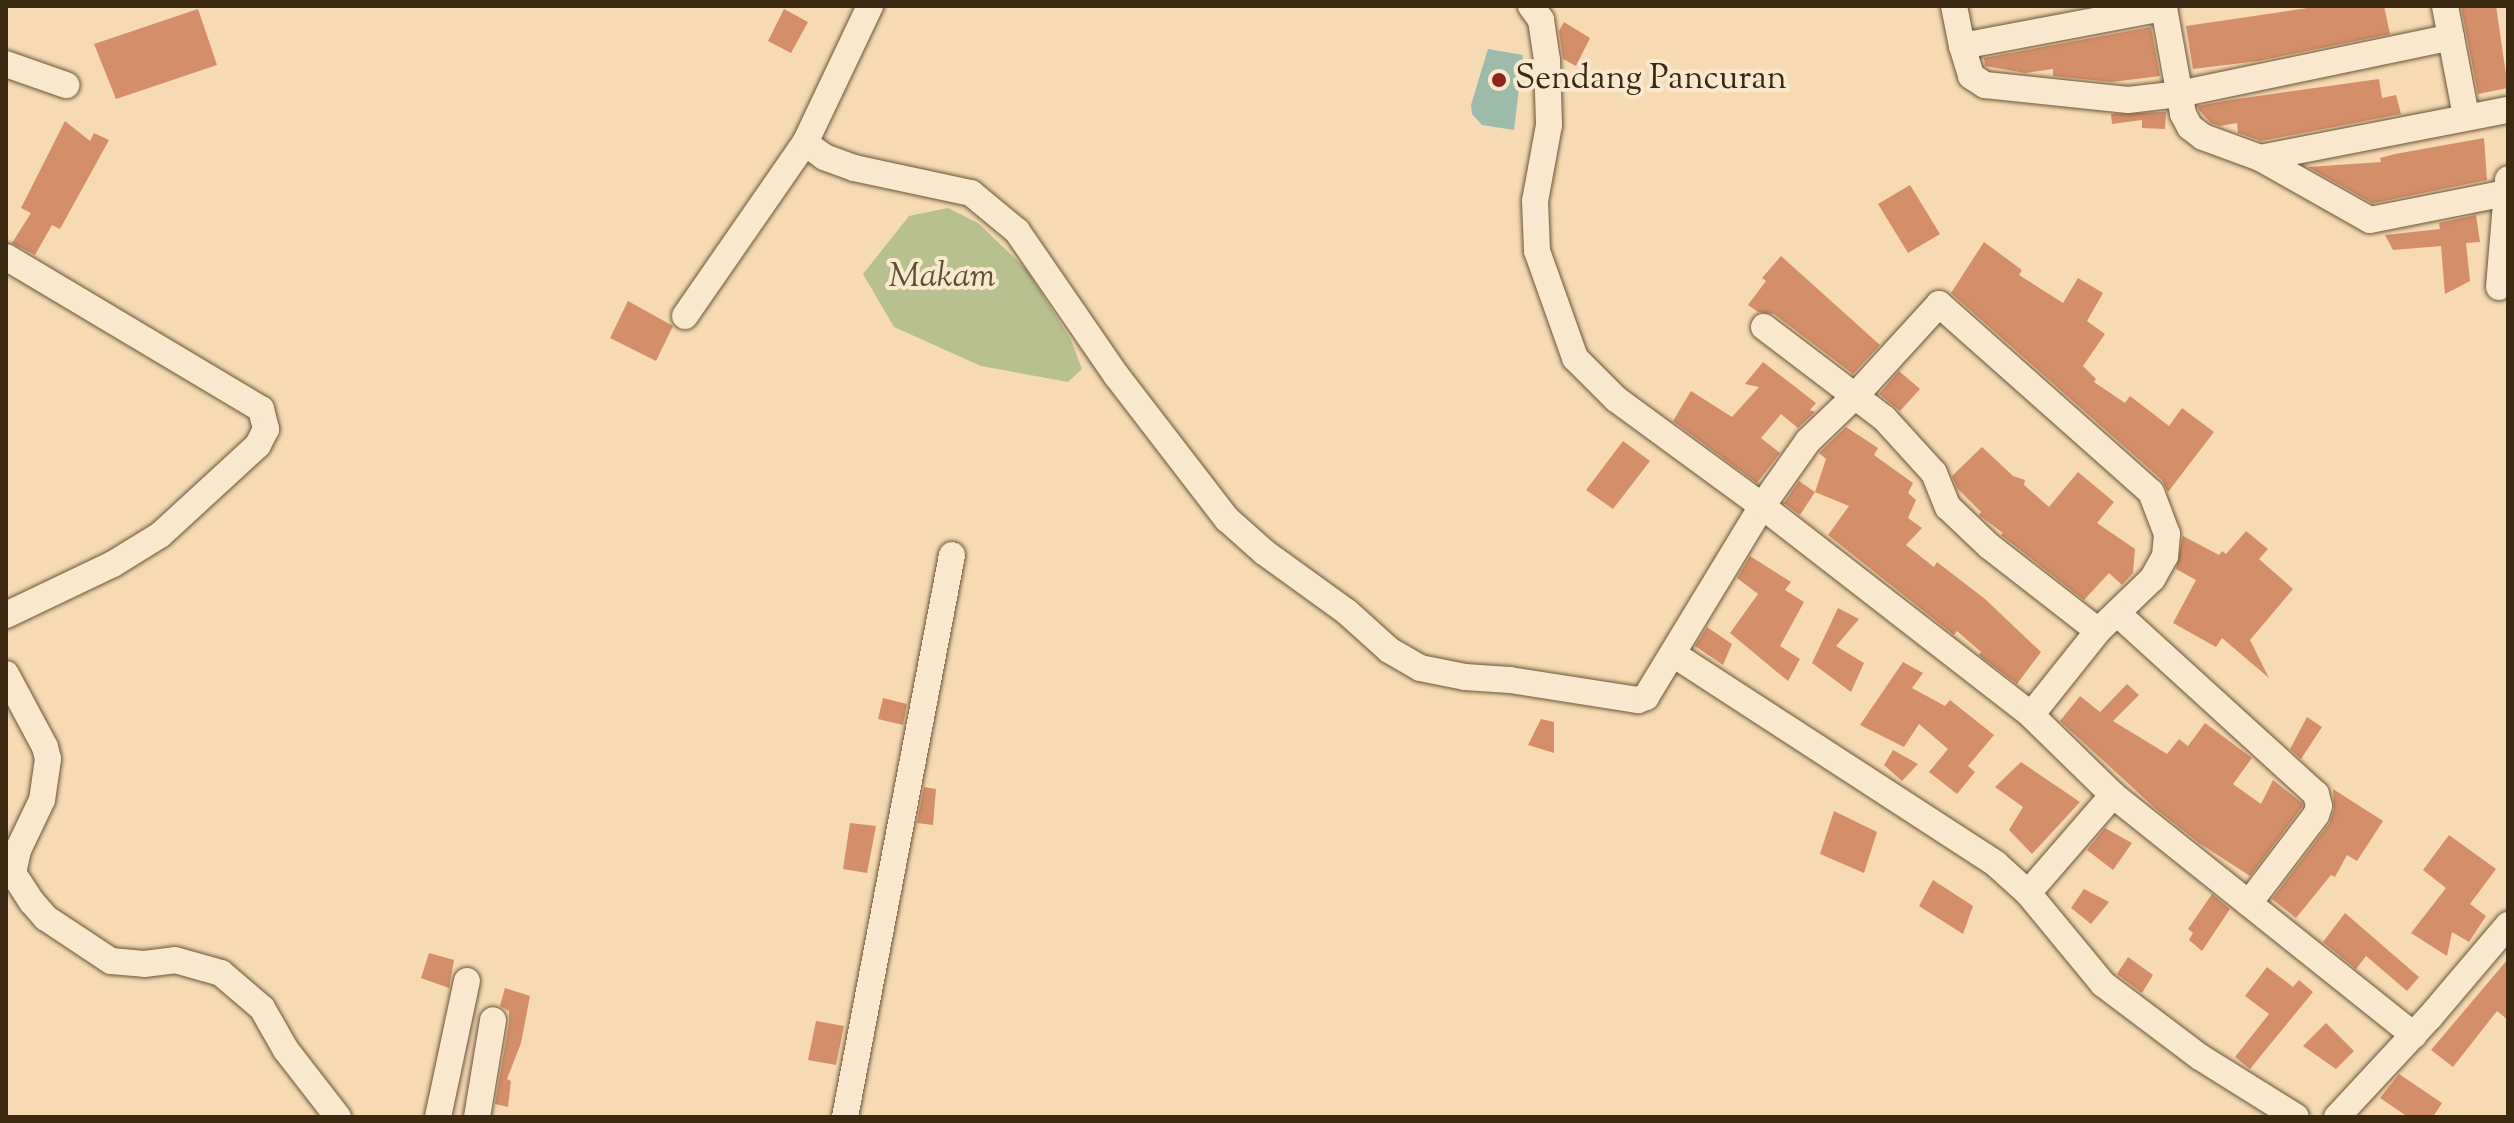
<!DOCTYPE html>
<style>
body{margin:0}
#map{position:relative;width:2514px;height:1123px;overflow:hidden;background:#f6dab3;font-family:"Sorts Mill Goudy",serif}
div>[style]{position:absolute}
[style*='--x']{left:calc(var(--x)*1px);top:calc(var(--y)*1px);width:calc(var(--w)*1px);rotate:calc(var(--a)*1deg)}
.green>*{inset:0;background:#b9c08f}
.water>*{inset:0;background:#9dbbab}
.building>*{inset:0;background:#d48e6a}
.roads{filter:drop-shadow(0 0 2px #6a563a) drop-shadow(0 0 2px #6a563a)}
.minor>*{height:26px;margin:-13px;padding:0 13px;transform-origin:13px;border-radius:13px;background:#f9e7ce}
.dots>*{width:22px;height:22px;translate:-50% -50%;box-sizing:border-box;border:4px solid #f9e7ce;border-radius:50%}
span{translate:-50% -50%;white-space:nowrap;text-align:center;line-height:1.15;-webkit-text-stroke:8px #f9e7ce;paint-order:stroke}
.poi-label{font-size:34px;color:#3b2a11}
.left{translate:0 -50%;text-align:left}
.park-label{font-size:34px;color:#5a5030;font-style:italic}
.frame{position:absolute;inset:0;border:8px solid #3b2a11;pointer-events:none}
</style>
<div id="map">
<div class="green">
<i style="clip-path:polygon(948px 208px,978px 223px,1026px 269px,1071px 340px,1082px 369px,1068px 382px,981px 366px,894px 327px,863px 274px,909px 216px)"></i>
</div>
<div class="water">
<i style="clip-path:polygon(1488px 49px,1523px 55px,1514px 130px,1482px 125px,1472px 114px,1471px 105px)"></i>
</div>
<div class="building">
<i style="clip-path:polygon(2321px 6px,2384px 6px,2390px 34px,2258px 61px,2193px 69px,2186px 26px)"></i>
<i style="clip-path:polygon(2461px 6px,2496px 6px,2508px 88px,2478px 94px)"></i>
<i style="clip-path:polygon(198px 9px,217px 65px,116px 99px,94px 44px)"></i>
<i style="clip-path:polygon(784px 9px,808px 22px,791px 53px,768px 41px)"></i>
<i style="clip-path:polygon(1564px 22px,1590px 38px,1576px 66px,1563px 59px,1559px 31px)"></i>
<i style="clip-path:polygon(2151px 27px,2160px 76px,2112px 82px,2053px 76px,2053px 69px,2025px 73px,1985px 66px,1984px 58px)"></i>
<i style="clip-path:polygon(2379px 79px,2382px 98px,2396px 95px,2401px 114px,2261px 141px,2238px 133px,2237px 123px,2220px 126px,2211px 123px,2199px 110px,2198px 106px,2230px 100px)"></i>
<i style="clip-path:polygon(2166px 112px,2165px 129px,2142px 128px,2142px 120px,2112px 124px,2111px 114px)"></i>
<i style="clip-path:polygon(65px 121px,90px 141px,94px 133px,109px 140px,60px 229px,52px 225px,35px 255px,12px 243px,31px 213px,21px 208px)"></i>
<i style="clip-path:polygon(2484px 138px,2487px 180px,2379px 202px,2372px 203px,2308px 167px,2381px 162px,2380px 158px,2395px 154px)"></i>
<i style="clip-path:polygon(1910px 185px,1940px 234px,1908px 253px,1878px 204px)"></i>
<i style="clip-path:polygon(2476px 215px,2480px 242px,2466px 243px,2470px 281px,2445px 294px,2441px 246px,2393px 250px,2385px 235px,2440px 229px,2439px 223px)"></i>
<i style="clip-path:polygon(1984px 242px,2022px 270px,2019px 275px,2063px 303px,2078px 278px,2103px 293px,2087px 321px,2105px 334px,2083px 366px,2096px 379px,2094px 382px,2125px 403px,2130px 396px,2169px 426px,2182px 408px,2214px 432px,2168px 492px,2162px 480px,1951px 293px)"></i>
<i style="clip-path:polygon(1781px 256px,1880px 345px,1853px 374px,1774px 314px,1758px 312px,1748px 305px,1766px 281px,1762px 278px)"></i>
<i style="clip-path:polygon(628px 301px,673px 326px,656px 361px,610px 338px)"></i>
<i style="clip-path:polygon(1763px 362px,1816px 403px,1810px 410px,1815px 412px,1798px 428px,1781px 414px,1761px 438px,1780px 453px,1757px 483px,1673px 421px,1691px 391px,1732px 417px,1759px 387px,1745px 384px)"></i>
<i style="clip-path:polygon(1899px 371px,1920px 389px,1900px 411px,1879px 394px)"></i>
<i style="clip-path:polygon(1846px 427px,1878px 448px,1874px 455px,1913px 483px,1908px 493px,1916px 500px,1908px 518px,1922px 528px,1906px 545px,1934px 567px,1937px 562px,1985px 599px,2041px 652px,2017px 684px,1979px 655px,1981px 652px,1957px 631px,1954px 635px,1828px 535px,1849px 506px,1815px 492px,1826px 459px,1819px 453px)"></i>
<i style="clip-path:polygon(1623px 441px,1650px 461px,1613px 509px,1586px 490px)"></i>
<i style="clip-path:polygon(1982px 447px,2013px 476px,2025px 480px,2024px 485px,2049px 507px,2078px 472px,2114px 502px,2097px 523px,2135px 549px,2133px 573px,2122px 585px,2109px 573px,2084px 600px,2001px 535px,2003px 533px,1979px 515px,1981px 512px,1957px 488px,1952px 476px)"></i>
<i style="clip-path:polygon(1799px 481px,1815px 492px,1800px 515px,1784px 503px)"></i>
<i style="clip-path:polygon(2246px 531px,2268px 549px,2259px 559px,2293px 589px,2250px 640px,2269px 678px,2222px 638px,2216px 647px,2173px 623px,2196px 580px,2176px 569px,2183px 536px,2219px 555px,2222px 551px,2226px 554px)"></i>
<i style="clip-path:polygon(1750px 556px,1791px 582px,1785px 590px,1804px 602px,1780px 646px,1800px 659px,1788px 681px,1730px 633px,1758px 594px,1737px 578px)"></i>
<i style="clip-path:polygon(1838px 608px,1859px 619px,1836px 646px,1864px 663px,1851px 692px,1812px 663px)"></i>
<i style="clip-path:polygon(1707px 627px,1732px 644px,1723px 665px,1695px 646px)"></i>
<i style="clip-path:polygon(1903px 662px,1923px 673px,1912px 688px,1945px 706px,1950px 700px,1994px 735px,1968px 766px,1975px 772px,1957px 794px,1929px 772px,1948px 749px,1919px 724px,1904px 747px,1860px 725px)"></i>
<i style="clip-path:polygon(2127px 684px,2139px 695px,2113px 721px,2167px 754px,2179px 739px,2188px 746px,2205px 723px,2252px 758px,2233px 784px,2261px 804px,2273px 780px,2302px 803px,2302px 807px,2250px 876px,2199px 843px,2156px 809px,2060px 721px,2080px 696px,2100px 712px)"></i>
<i style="clip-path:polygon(883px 698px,907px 704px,903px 725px,878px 719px)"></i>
<i style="clip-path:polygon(2307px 717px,2322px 727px,2301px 759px,2290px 749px)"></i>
<i style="clip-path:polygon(1541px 719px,1554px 722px,1554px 753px,1528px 745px)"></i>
<i style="clip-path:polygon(1893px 750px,1918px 764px,1902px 781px,1884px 765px)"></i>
<i style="clip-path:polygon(2021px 762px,2080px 802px,2032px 854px,2009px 830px,2023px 807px,1995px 787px)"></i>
<i style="clip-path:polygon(924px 787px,936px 789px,933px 825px,917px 823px)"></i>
<i style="clip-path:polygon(2333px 789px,2383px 821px,2357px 861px,2347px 855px,2335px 877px,2331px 875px,2296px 918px,2272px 899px,2329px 824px,2334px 810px)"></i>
<i style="clip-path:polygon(1834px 811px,1877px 832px,1864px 873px,1820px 854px)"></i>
<i style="clip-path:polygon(850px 823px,876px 826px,867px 873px,843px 869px)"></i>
<i style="clip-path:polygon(2105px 828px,2132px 843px,2113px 870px,2087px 850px)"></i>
<i style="clip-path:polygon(2449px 835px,2496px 869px,2470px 904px,2486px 916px,2469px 942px,2452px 932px,2447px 956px,2411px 933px,2446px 888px,2423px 870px)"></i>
<i style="clip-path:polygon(1933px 880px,1973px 906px,1963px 934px,1919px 906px)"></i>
<i style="clip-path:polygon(2084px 889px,2109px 902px,2091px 924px,2071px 908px)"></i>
<i style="clip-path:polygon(2212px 894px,2230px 909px,2202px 951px,2189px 940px,2193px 933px,2188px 929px)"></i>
<i style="clip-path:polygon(2345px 913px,2419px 977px,2407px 991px,2366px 956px,2356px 969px,2323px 942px)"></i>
<i style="clip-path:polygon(429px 953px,454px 960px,449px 988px,421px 978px)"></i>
<i style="clip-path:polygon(2128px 957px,2153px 975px,2142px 993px,2117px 974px)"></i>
<i style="clip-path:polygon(2508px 959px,2508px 1020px,2497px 1011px,2453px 1067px,2431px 1050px)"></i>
<i style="clip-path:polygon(2267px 967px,2293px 987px,2299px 980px,2313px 992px,2250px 1069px,2235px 1057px,2269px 1014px,2245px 996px)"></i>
<i style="clip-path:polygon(505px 988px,530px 996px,521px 1043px,507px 1079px,511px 1081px,508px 1107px,495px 1104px,509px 1023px,509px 1011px,500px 1006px)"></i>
<i style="clip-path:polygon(816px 1021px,844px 1026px,836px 1065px,808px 1060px)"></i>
<i style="clip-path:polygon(2326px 1023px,2354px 1051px,2336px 1069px,2303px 1046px)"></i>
<i style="clip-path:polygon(2399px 1074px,2442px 1103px,2433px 1117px,2408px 1117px,2380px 1098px)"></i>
</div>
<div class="roads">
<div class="minor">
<i style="--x:1531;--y:6;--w:17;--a:54"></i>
<i style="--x:1541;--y:20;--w:40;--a:81.5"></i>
<i style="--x:1547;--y:60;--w:65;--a:88.2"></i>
<i style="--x:1549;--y:125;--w:77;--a:100.4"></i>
<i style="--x:1535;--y:201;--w:50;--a:87.7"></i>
<i style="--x:1537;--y:251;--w:114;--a:70.4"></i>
<i style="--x:1575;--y:358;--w:58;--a:45"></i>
<i style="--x:1616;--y:399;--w:181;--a:36.2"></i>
<i style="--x:1762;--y:506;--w:341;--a:37.8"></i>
<i style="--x:2031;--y:715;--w:115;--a:44.3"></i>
<i style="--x:2113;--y:795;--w:385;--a:38.6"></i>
<i style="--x:1954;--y:6;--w:41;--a:78.7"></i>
<i style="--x:1962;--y:46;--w:206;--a:-10.7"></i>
<i style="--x:2164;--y:8;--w:108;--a:79.8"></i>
<i style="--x:2183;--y:114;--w:15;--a:62"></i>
<i style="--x:2190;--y:127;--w:16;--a:38"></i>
<i style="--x:2203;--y:137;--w:61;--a:20.2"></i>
<i style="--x:2260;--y:158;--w:126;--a:29.4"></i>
<i style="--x:2370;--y:220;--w:139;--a:-11.2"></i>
<i style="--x:2445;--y:6;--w:112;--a:79.2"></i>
<i style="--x:1962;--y:46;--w:31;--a:73"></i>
<i style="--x:1971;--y:76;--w:17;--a:33"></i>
<i style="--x:1985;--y:85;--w:144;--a:6"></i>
<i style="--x:2128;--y:100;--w:51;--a:-6.7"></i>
<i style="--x:2179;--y:94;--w:278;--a:-11.8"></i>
<i style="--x:6;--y:64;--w:64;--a:19.3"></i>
<i style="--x:805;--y:143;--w:24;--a:36"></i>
<i style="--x:824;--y:157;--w:32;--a:20"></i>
<i style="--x:854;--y:168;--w:120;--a:12.1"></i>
<i style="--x:971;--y:193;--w:60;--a:39.6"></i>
<i style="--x:1017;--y:231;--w:175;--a:55.5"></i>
<i style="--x:1116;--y:375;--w:182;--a:52.4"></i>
<i style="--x:1227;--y:519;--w:50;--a:41.7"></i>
<i style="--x:1264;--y:552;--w:102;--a:35.9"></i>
<i style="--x:1347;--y:612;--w:57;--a:42.1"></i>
<i style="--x:1389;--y:650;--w:36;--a:30"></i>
<i style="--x:1420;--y:668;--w:46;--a:11.3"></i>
<i style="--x:1465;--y:677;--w:45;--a:3.8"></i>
<i style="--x:1510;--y:680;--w:130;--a:8.9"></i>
<i style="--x:1638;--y:700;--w:9;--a:-21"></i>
<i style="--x:1646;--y:697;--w:223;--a:-58.7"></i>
<i style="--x:1762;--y:506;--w:80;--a:-54.7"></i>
<i style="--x:1808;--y:441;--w:66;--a:-43.8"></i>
<i style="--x:1856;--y:395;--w:123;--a:-47.6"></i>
<i style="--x:1939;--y:304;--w:283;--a:41.6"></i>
<i style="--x:2151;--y:492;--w:45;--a:69.1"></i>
<i style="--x:2167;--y:534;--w:22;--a:95"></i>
<i style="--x:2165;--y:556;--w:26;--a:119"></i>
<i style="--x:2152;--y:579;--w:75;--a:136.1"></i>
<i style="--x:2098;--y:631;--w:107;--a:128.6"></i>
<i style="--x:2260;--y:158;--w:253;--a:-11"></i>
<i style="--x:6;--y:257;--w:297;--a:30.8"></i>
<i style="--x:261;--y:409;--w:21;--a:76"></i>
<i style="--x:266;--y:429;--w:18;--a:117"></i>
<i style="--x:258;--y:445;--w:133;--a:137.4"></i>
<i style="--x:160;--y:535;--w:55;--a:148.3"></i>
<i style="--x:113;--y:564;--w:119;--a:154.5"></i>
<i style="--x:2499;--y:287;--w:108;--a:-85.2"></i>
<i style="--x:685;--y:316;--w:211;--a:-55.3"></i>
<i style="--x:805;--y:143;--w:152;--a:-64.6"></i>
<i style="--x:1764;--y:327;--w:151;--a:37.2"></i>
<i style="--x:1884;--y:418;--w:74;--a:47.7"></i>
<i style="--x:1934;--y:473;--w:37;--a:68"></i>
<i style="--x:1948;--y:507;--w:57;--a:43.6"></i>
<i style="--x:1989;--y:546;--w:138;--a:37.9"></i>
<i style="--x:2117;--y:613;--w:269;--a:42.3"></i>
<i style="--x:2316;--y:794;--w:12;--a:76"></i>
<i style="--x:2319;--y:806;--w:9;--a:108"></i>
<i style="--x:2316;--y:815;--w:111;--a:127.3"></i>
<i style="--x:1673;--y:654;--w:385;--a:33"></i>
<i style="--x:1996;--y:864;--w:43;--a:42.2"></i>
<i style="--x:2028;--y:893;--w:118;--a:50.5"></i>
<i style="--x:2103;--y:984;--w:121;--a:37"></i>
<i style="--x:2200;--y:1057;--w:113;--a:32"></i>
<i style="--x:6;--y:674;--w:83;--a:61.9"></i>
<i style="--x:45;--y:747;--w:12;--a:76"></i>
<i style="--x:48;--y:759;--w:41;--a:98.3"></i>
<i style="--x:42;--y:800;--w:55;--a:115.6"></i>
<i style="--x:18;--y:850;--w:24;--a:102"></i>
<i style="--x:13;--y:873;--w:35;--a:57"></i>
<i style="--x:32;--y:902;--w:21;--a:49"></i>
<i style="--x:46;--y:918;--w:78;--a:33.5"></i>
<i style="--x:111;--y:961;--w:33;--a:5"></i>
<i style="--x:144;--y:964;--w:31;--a:-7"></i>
<i style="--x:175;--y:960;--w:48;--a:15.8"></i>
<i style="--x:221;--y:973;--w:54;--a:40.5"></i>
<i style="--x:262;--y:1008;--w:48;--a:60.3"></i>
<i style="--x:286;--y:1050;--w:85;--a:52.2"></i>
<i style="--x:2028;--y:893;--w:130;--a:-49.1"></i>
<i style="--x:438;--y:1117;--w:139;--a:-78"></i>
<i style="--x:477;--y:1117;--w:98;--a:-80.6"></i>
<i style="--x:845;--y:1117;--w:572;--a:-79.22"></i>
<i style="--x:2337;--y:1117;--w:137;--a:-47.1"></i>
<i style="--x:2430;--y:1017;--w:121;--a:-49.7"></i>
</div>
</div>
<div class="dots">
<i style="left:1499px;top:80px;background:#8f2418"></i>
</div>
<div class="poi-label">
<span class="left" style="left:1515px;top:80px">Sendang Pancuran</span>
</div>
<div class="park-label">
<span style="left:942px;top:278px">Makam</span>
</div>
<div class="frame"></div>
</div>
